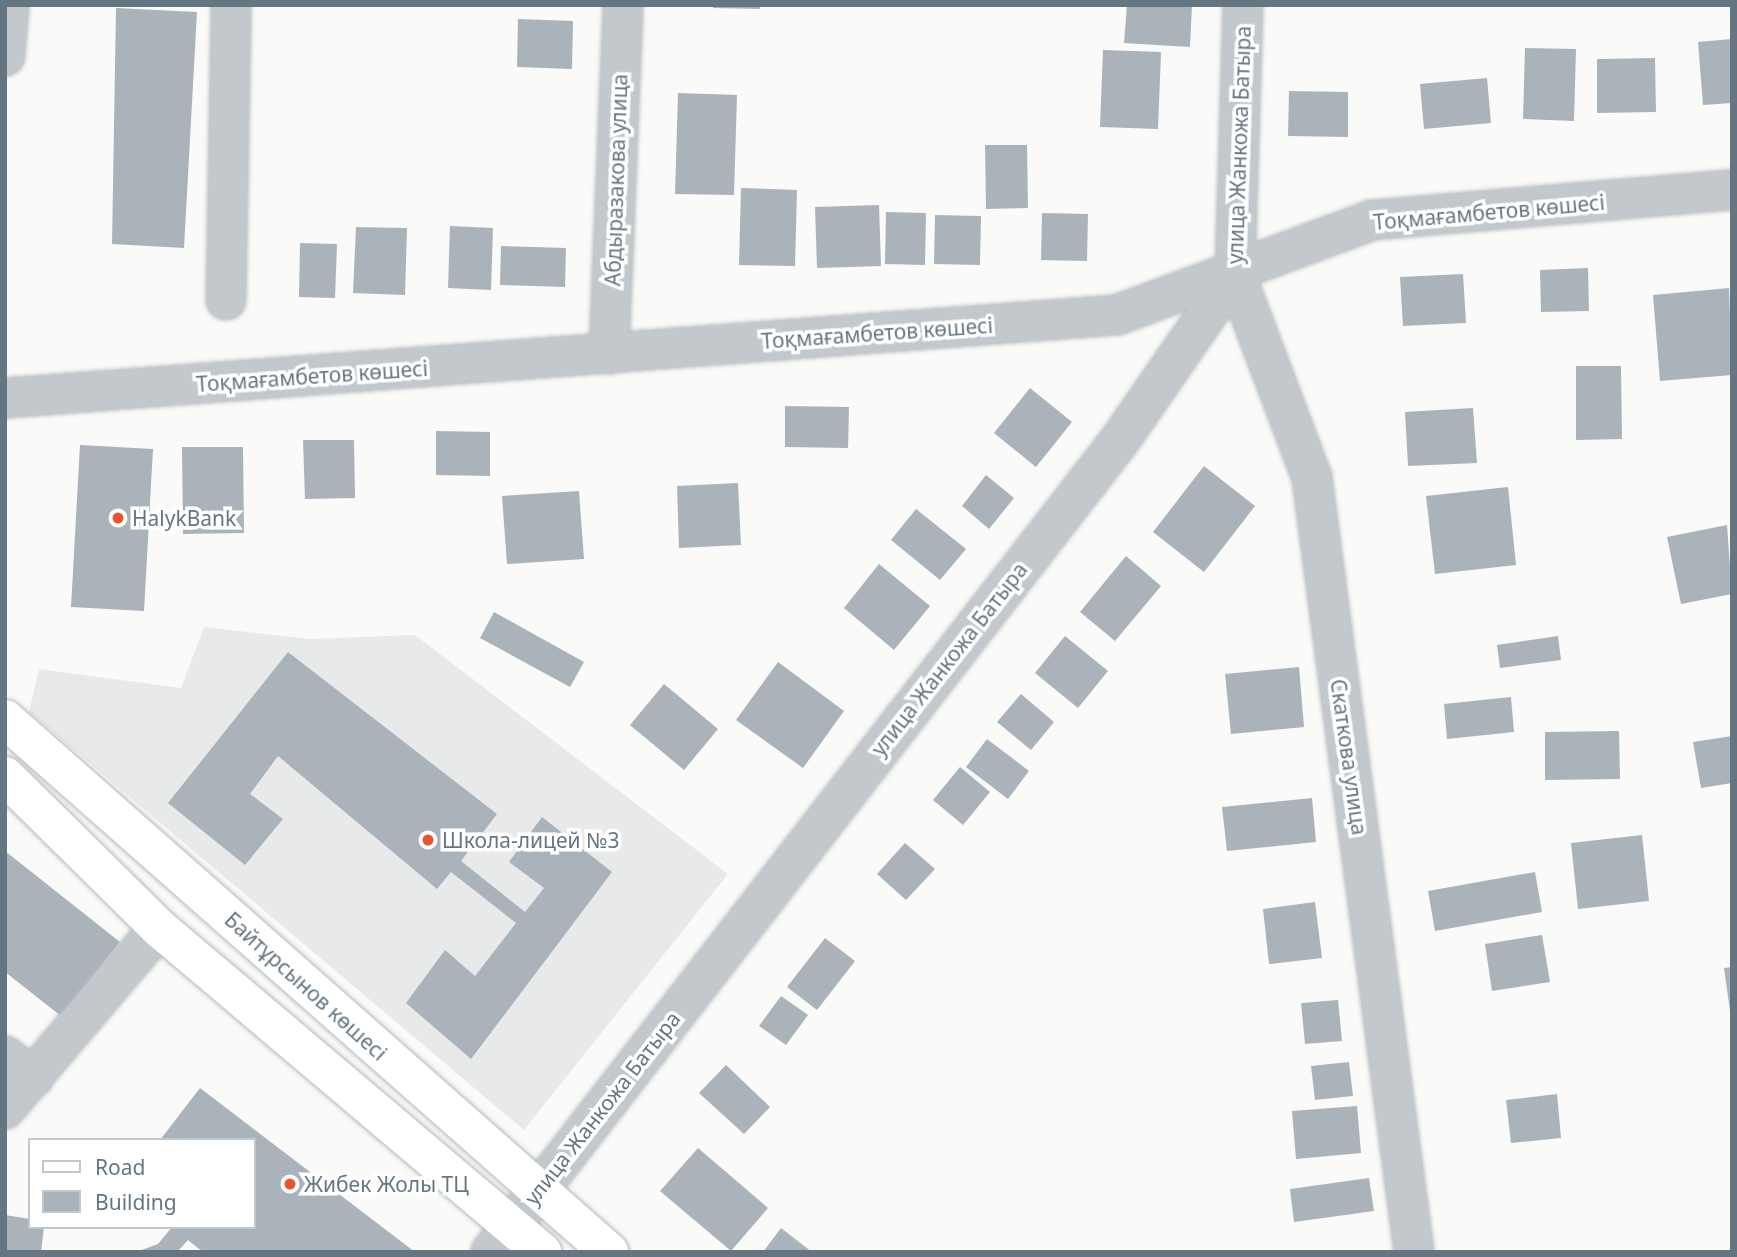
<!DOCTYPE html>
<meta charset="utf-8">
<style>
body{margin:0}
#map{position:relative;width:1737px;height:1257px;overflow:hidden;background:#fafaf8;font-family:"Noto Sans",sans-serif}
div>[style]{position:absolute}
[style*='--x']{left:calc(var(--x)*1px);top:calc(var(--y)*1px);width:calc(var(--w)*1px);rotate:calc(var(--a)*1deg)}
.built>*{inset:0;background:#e8e9e9}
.building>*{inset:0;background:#aab3b9}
.roads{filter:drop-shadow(0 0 2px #b5babe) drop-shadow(0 0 2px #b5babe)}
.minor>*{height:38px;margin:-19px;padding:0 19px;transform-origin:19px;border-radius:19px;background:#c3c8cc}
.major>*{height:38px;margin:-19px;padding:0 19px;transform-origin:19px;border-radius:19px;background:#fff}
.dots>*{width:19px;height:19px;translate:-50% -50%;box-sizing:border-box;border:4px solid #fff;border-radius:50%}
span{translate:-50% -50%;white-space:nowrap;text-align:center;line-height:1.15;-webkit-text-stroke:7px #fff;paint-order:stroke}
.street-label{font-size:21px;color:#657683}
.poi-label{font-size:21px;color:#657683}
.left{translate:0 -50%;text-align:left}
.frame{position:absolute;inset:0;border:7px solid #657683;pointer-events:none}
.legend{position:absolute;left:28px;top:1138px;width:228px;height:91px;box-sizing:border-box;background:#fff;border:2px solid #c1c8cd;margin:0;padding:9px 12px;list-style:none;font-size:21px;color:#657683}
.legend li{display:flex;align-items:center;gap:14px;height:35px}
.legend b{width:35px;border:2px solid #c1c8cd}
</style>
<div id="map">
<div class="built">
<i style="clip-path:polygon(204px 627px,309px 639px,415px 635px,728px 874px,524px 1130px,29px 712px,39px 669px,181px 688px)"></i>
</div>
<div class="building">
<i style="clip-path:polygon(713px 5px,760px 5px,760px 9px,713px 8px)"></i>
<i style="clip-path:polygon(1127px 5px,1192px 5px,1190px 47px,1124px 43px)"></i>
<i style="clip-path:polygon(116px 8px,197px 12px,184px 248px,112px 244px)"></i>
<i style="clip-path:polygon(518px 19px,573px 21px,572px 69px,517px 67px)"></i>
<i style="clip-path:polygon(1732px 39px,1732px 103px,1703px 105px,1698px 42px)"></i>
<i style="clip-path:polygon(1525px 48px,1576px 49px,1574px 121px,1523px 119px)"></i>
<i style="clip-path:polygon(1103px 50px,1161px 52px,1158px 129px,1100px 127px)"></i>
<i style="clip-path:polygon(1655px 58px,1656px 112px,1597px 113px,1597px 59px)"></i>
<i style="clip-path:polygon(1487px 78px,1491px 123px,1424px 129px,1420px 84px)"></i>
<i style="clip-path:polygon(1289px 91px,1348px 92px,1348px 137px,1288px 136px)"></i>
<i style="clip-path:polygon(678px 93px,737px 95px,734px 195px,675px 194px)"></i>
<i style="clip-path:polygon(985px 145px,1027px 145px,1028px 208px,986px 209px)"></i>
<i style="clip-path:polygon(741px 188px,797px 190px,795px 266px,739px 265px)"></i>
<i style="clip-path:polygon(879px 205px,881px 266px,817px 268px,815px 207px)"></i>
<i style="clip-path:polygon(886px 212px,926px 213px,925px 265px,885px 264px)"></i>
<i style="clip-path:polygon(1042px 213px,1088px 214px,1087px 261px,1041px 260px)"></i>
<i style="clip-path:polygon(935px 215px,981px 216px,980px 265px,934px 264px)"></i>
<i style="clip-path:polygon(450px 226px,493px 228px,491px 290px,448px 288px)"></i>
<i style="clip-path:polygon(356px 227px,407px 228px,405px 295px,353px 293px)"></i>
<i style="clip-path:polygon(300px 243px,337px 244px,335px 298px,299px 297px)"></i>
<i style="clip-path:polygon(501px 246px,566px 248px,565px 287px,500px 285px)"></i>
<i style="clip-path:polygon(1588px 268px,1589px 311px,1541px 312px,1540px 270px)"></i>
<i style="clip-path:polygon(1463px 274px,1466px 323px,1403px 326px,1400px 277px)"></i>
<i style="clip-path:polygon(1729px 288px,1732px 375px,1660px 381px,1653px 295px)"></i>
<i style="clip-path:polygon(1576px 366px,1621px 366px,1622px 439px,1576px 440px)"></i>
<i style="clip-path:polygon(1030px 388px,1072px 422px,1036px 467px,994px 433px)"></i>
<i style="clip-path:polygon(785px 406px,849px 407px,848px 448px,785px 447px)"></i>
<i style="clip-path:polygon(1473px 408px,1477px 463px,1408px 466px,1405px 412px)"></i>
<i style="clip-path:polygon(436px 431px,490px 432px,490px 476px,436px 475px)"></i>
<i style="clip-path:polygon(303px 440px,354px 440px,355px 498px,305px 499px)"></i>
<i style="clip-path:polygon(80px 445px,153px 449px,144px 611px,71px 607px)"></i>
<i style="clip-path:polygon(182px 447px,243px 447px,244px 533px,183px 534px)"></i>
<i style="clip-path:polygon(1204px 466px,1255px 506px,1204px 572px,1153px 532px)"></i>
<i style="clip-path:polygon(986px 475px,1014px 498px,989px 529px,962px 506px)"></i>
<i style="clip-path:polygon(738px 483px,741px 545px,679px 548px,677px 486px)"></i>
<i style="clip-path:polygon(1508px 487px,1516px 565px,1435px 574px,1426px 496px)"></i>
<i style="clip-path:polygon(579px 491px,584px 559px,507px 564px,502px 496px)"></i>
<i style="clip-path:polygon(916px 509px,966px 549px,940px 580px,891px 540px)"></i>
<i style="clip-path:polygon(1727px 525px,1732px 594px,1681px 604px,1667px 537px)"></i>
<i style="clip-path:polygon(1126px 556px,1161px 586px,1115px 641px,1080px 612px)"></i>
<i style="clip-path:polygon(879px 564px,930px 606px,894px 650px,844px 608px)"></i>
<i style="clip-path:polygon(494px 612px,584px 662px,570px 687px,480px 638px)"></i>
<i style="clip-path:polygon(1065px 636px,1108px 671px,1078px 708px,1035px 673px)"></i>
<i style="clip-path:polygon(1558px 636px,1561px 660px,1500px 668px,1497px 645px)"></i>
<i style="clip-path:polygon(288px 652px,497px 814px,461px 861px,525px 912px,544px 888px,509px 862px,542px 817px,612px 872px,471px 1059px,406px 1003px,445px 950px,475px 976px,516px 923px,451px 872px,437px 889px,278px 756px,250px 794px,283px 819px,245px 865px,168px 803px)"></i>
<i style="clip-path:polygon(778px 662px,844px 711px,803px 768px,736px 720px)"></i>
<i style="clip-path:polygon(1299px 667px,1304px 727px,1231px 734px,1225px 674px)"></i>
<i style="clip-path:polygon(664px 684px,718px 729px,684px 770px,630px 725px)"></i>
<i style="clip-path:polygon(1021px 694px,1054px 722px,1031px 750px,997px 722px)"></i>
<i style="clip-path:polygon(1511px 697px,1514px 732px,1447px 739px,1444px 704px)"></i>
<i style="clip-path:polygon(1619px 731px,1620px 779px,1545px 780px,1545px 732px)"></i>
<i style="clip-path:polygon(1732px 736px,1732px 783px,1701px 788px,1693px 742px)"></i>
<i style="clip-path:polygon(987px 739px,1029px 771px,1008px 799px,966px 767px)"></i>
<i style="clip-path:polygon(960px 767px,990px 792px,963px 825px,933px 800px)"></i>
<i style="clip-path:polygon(1312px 798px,1316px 842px,1227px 851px,1222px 807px)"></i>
<i style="clip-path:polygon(1642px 835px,1649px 901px,1578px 909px,1571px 843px)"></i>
<i style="clip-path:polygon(905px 843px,935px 869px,906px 900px,877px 874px)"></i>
<i style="clip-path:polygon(5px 851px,120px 942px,61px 1016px,5px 972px)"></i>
<i style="clip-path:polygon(1535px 872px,1542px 912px,1435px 931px,1428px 891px)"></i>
<i style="clip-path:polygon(1315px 902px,1322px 958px,1269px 964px,1263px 909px)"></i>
<i style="clip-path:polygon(1542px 935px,1550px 982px,1492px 991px,1485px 944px)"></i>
<i style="clip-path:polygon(825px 938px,855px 961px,817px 1010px,787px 987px)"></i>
<i style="clip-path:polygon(1732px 967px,1732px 1010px,1730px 1011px,1724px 968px)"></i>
<i style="clip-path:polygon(781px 996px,808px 1015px,786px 1045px,759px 1026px)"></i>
<i style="clip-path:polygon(1338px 1000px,1342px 1041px,1305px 1044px,1301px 1003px)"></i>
<i style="clip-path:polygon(1349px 1062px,1353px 1096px,1315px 1100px,1311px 1066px)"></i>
<i style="clip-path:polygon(726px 1065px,770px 1107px,744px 1134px,699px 1093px)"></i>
<i style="clip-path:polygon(200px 1088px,415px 1252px,203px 1252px,188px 1240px,177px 1252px,136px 1252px,158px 1244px,172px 1227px,254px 1227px,254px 1140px,160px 1140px)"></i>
<i style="clip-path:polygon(1557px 1094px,1561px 1138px,1511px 1143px,1506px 1100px)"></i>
<i style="clip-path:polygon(1357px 1106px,1361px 1153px,1296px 1159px,1292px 1111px)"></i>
<i style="clip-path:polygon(698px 1148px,768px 1208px,731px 1251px,660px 1191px)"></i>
<i style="clip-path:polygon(1369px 1178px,1374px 1211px,1294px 1222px,1290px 1189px)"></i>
<i style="clip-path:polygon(5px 1215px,30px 1219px,30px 1227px,44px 1227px,41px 1252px,5px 1252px)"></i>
<i style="clip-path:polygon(781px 1228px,812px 1252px,763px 1252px)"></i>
</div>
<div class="roads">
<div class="minor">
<i style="--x:5;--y:56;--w:51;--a:-85.5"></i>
<i style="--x:1235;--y:274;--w:218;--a:69.3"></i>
<i style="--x:1312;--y:478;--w:781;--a:82.49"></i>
<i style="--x:226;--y:300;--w:295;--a:-89"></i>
<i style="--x:609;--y:354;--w:349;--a:-87.7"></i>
<i style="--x:5;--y:398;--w:1115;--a:-4.27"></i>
<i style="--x:1117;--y:315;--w:272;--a:-20.4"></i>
<i style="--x:1372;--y:220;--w:361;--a:-4.8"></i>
<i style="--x:5;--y:1056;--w:36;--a:37"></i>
<i style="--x:5;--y:1109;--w:238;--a:-49.6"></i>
<i style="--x:491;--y:1252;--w:1027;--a:-52.24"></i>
<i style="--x:1120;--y:440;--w:202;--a:-55.3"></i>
<i style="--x:1235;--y:274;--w:269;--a:-88.3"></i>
</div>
<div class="major">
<i style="--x:5;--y:719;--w:806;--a:41.43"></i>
<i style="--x:5;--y:776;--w:216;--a:44.6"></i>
<i style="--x:159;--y:928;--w:502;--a:40.23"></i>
</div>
</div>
<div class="dots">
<i style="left:118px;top:518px;background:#e4572e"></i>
<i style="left:428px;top:840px;background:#e4572e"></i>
<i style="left:290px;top:1184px;background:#e4572e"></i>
</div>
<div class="street-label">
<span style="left:1239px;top:145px;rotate:-88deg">улица Жанкожа Батыра</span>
<span style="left:616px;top:180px;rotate:-88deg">Абдыразакова улица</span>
<span style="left:1489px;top:212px;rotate:-5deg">Тоқмағамбетов көшесі</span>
<span style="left:877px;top:333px;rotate:-4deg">Тоқмағамбетов көшесі</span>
<span style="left:312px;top:376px;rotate:-4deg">Тоқмағамбетов көшесі</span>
<span style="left:949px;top:659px;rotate:-52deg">улица Жанкожа Батыра</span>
<span style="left:1349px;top:757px;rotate:82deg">Скаткова улица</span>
<span style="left:306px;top:986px;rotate:42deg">Байтұрсынов көшесі</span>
<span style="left:602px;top:1108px;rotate:-52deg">улица Жанкожа Батыра</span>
</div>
<div class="poi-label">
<span class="left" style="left:132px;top:518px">HalykBank</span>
<span class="left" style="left:442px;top:840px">Школа-лицей №3</span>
<span class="left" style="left:304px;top:1184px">Жибек Жолы ТЦ</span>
</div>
<div class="frame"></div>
<ul class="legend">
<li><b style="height:9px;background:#fff"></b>Road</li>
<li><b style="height:19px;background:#aab3b9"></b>Building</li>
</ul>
</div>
